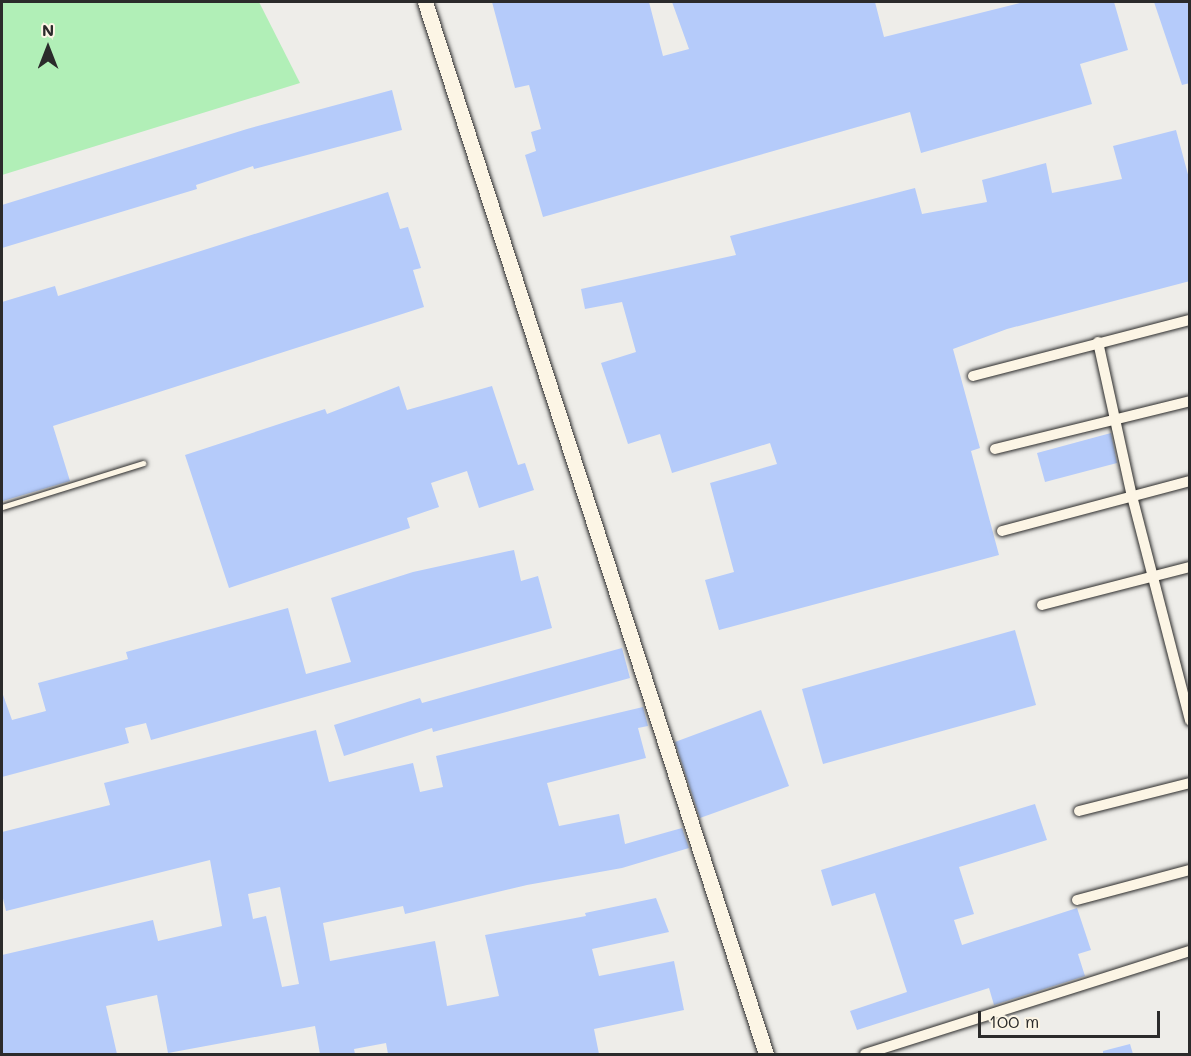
<!DOCTYPE html>
<style>
body{margin:0}
#map{position:relative;width:1191px;height:1056px;overflow:hidden;background:#eeede9;font-family:Mali,sans-serif}
div>[style]{position:absolute}
[style*='--x']{left:calc(var(--x)*1px);top:calc(var(--y)*1px);width:calc(var(--w)*1px);rotate:calc(var(--a)*1deg)}
.green>*{inset:0;background:#b1efb7}
.building>*{inset:0;background:#b5cbfa}
.roads{filter:drop-shadow(0 0 2px #2b2b2b) drop-shadow(0 0 2px #2b2b2b)}
.lane>*{height:5px;margin:-2.5px;padding:0 2.5px;transform-origin:2.5px;border-radius:2.5px;background:#fcf5e5}
.street>*{height:10px;margin:-5px;padding:0 5px;transform-origin:5px;border-radius:5px;background:#fcf5e5}
.secondary>*{height:15px;margin:-7.5px;padding:0 7.5px;transform-origin:7.5px;border-radius:7.5px;background:#fcf5e5}
span{translate:-50% -50%;white-space:nowrap;text-align:center;line-height:1.15;-webkit-text-stroke:4.5px #fcf5e5;paint-order:stroke}
.frame{position:absolute;inset:0;border:3px solid #2b2b2b;pointer-events:none}
.north{position:absolute;left:18px;top:18px;width:60px;height:60px;-webkit-text-stroke:4px #fcf5e5;paint-order:stroke;rotate:0deg;font-size:16px;font-weight:700;line-height:24px;text-align:center;color:#2b2b2b}
.north::after{content:'';display:block;margin:auto;width:21px;height:27px;background:#2b2b2b;clip-path:polygon(50% 0,100% 100%,50% 72%,0 100%)}
.scale{position:absolute;left:978px;top:1011px;width:182px;height:27px;box-sizing:border-box;border:3px solid #2b2b2b;border-top:0;padding-left:8px;font-size:18px;line-height:21px;white-space:nowrap;color:#2b2b2b;-webkit-text-stroke:4px #fcf5e5;paint-order:stroke}
</style>
<div id="map">
<div class="green">
<i style="clip-path:polygon(2px 2px,259px 2px,300px 83px,2px 175px)"></i>
</div>
<div class="building">
<i style="clip-path:polygon(492px 2px,649px 2px,663px 56px,689px 49px,672px 2px,875px 2px,884px 37px,1024px 2px,1114px 2px,1128px 50px,1080px 64px,1092px 104px,921px 153px,910px 112px,543px 217px,525px 155px,536px 151px,531px 132px,541px 129px,529px 85px,515px 88px)"></i>
<i style="clip-path:polygon(1154px 2px,1190px 2px,1190px 83px,1182px 85px)"></i>
<i style="clip-path:polygon(392px 90px,402px 130px,254px 169px,253px 166px,196px 185px,197px 189px,2px 248px,2px 205px,247px 129px)"></i>
<i style="clip-path:polygon(1176px 130px,1190px 182px,1190px 281px,1007px 329px,953px 349px,980px 448px,971px 451px,999px 555px,719px 630px,705px 580px,734px 572px,710px 483px,777px 464px,770px 443px,672px 473px,660px 434px,628px 444px,601px 363px,636px 352px,622px 302px,585px 309px,581px 289px,736px 255px,730px 236px,915px 188px,922px 214px,987px 202px,982px 180px,1046px 163px,1052px 193px,1122px 179px,1113px 146px)"></i>
<i style="clip-path:polygon(388px 192px,400px 229px,408px 227px,421px 268px,413px 270px,424px 307px,53px 426px,70px 481px,3px 501px,2px 302px,55px 286px,58px 296px)"></i>
<i style="clip-path:polygon(399px 386px,407px 410px,492px 386px,518px 465px,525px 463px,534px 490px,479px 508px,467px 471px,431px 483px,439px 507px,407px 518px,410px 528px,229px 588px,185px 455px,325px 409px,327px 414px)"></i>
<i style="clip-path:polygon(1111px 433px,1117px 463px,1045px 482px,1037px 453px)"></i>
<i style="clip-path:polygon(514px 550px,521px 581px,538px 576px,552px 628px,151px 740px,146px 723px,125px 728px,129px 743px,2px 777px,2px 692px,12px 720px,46px 711px,38px 683px,128px 659px,126px 652px,288px 608px,306px 674px,351px 662px,331px 598px,413px 572px)"></i>
<i style="clip-path:polygon(1015px 630px,1036px 705px,823px 764px,802px 689px)"></i>
<i style="clip-path:polygon(622px 648px,630px 678px,433px 732px,432px 728px,344px 756px,334px 725px,420px 698px,422px 703px)"></i>
<i style="clip-path:polygon(evenodd,643px 707px,648px 726px,638px 728px,646px 758px,547px 783px,559px 826px,619px 814px,625px 844px,682px 828px,689px 848px,622px 868px,527px 885px,405px 914px,403px 906px,323px 923px,330px 961px,435px 941px,447px 1006px,499px 996px,485px 935px,586px 916px,585px 913px,656px 898px,669px 932px,592px 949px,599px 976px,674px 961px,684px 1010px,594px 1029px,599px 1054px,388px 1054px,386px 1043px,354px 1049px,355px 1054px,320px 1054px,315px 1026px,168px 1053px,157px 995px,106px 1006px,117px 1054px,2px 1054px,2px 955px,153px 920px,158px 941px,222px 926px,210px 860px,6px 911px,2px 894px,2px 832px,110px 805px,104px 783px,316px 730px,329px 782px,413px 763px,420px 792px,443px 787px,436px 756px,643px 707px,280px 887px,299px 984px,282px 987px,266px 916px,253px 919px,248px 894px,280px 887px)"></i>
<i style="clip-path:polygon(761px 710px,789px 786px,700px 818px,675px 742px)"></i>
<i style="clip-path:polygon(1035px 804px,1047px 840px,959px 867px,974px 914px,954px 920px,962px 945px,1077px 908px,1091px 950px,1078px 954px,1085px 976px,994px 1005px,989px 988px,857px 1030px,850px 1011px,907px 992px,875px 893px,832px 906px,821px 870px)"></i>
<i style="clip-path:polygon(1130px 1044px,1133px 1054px,1103px 1054px,1103px 1051px)"></i>
</div>
<div class="roads">
<div class="lane">
<i style="--x:2;--y:507;--w:148;--a:-17.3"></i>
</div>
<div class="street">
<i style="--x:1098;--y:342;--w:158;--a:77.6"></i>
<i style="--x:1132;--y:496;--w:232;--a:75.5"></i>
<i style="--x:973;--y:376;--w:224;--a:-14.5"></i>
<i style="--x:995;--y:449;--w:201;--a:-13.8"></i>
<i style="--x:1002;--y:531;--w:195;--a:-14.9"></i>
<i style="--x:1042;--y:605;--w:153;--a:-14.4"></i>
<i style="--x:1079;--y:811;--w:114;--a:-14.2"></i>
<i style="--x:1077;--y:900;--w:117;--a:-14.9"></i>
<i style="--x:865;--y:1054;--w:341;--a:-17.6"></i>
</div>
<div class="secondary">
<i style="--x:425;--y:2;--w:1106;--a:72.04"></i>
</div>
</div>
<div class="frame"></div>
<div class="north">N</div>
<div class="scale">100 m</div>
</div>
